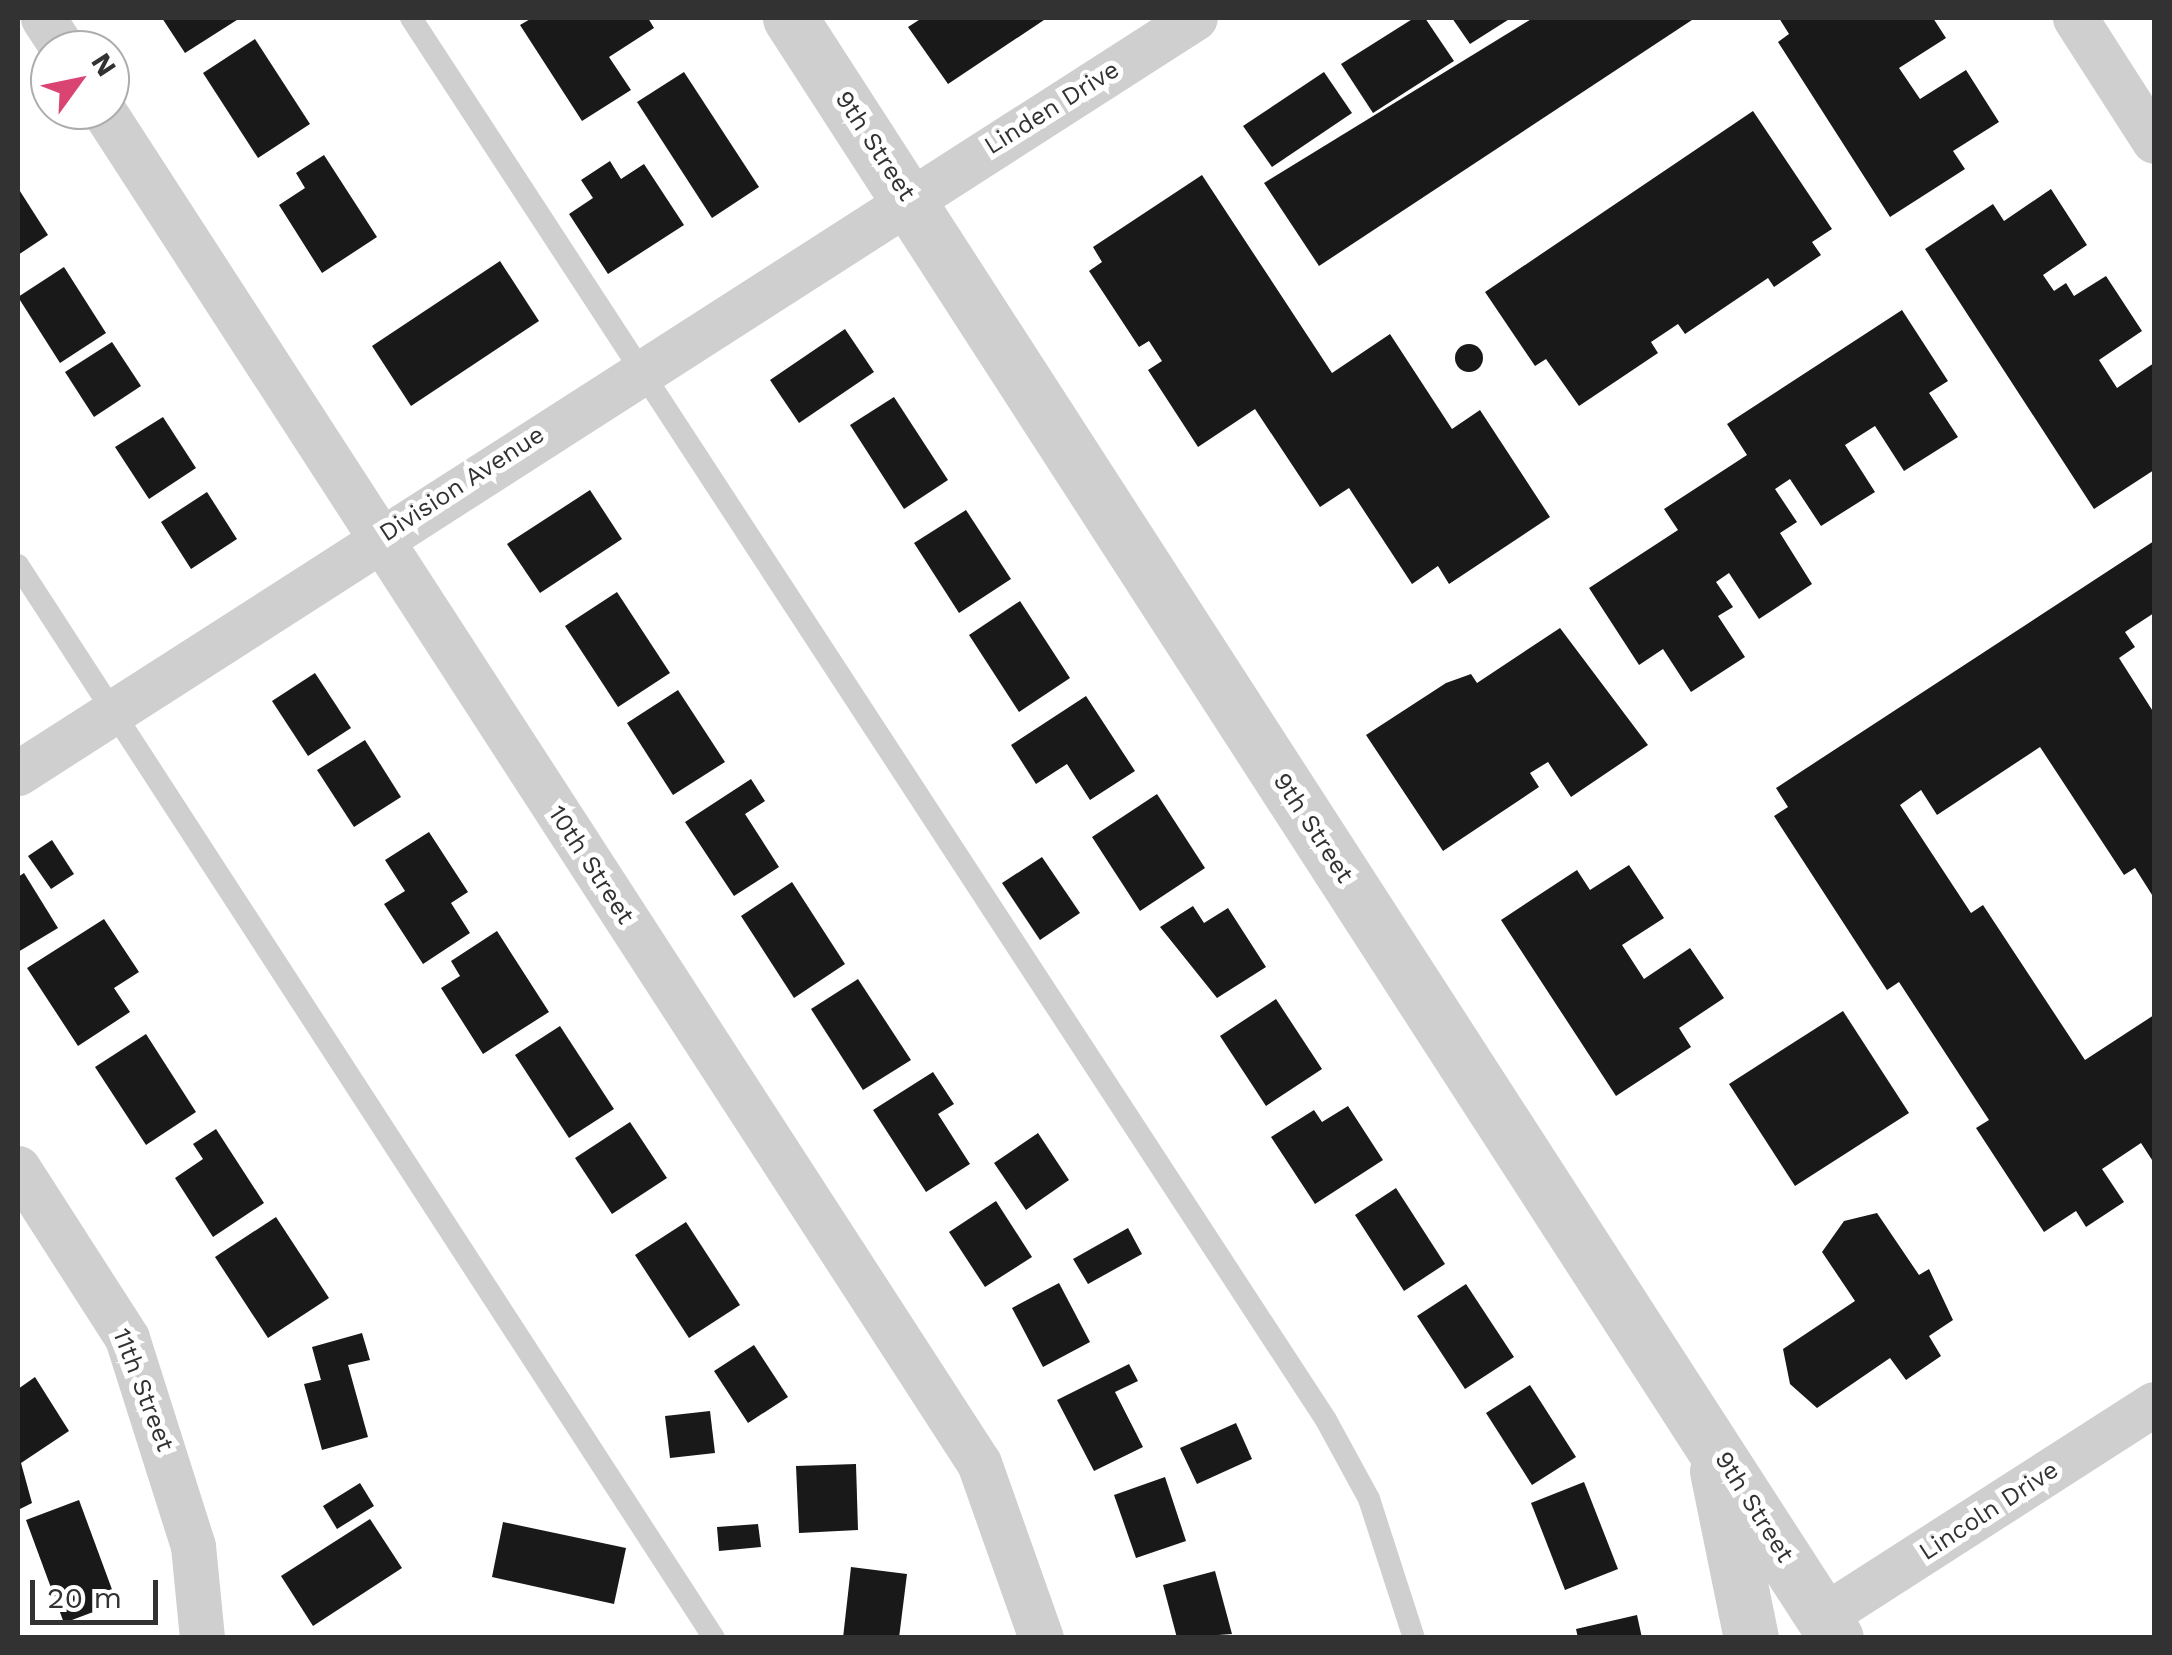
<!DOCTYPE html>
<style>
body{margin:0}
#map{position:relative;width:2172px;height:1655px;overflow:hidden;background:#fff;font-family:"Work Sans",sans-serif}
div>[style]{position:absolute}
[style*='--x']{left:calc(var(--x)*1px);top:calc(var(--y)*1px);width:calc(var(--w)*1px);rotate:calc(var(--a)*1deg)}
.building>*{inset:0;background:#191919}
.round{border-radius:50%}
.service>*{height:22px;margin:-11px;padding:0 11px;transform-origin:11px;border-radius:11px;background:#cfcfcf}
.minor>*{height:45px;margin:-22.5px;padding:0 22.5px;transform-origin:22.5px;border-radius:22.5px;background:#cfcfcf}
.tertiary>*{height:55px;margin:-27.5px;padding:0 27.5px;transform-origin:27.5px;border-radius:27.5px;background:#cfcfcf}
span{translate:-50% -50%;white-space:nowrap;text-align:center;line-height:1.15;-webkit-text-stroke:10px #fff;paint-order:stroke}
.street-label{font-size:25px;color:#323232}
.frame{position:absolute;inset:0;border:20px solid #323232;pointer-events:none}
.north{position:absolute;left:30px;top:30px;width:100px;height:100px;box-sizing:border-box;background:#fff;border:2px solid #adadad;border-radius:50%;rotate:57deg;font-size:28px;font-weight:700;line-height:40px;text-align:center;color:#323232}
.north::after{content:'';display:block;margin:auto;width:35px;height:45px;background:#da4472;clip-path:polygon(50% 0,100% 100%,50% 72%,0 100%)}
.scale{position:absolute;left:30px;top:1580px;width:128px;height:45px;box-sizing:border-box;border:5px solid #323232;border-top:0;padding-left:12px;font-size:30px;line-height:35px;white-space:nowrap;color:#323232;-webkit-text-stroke:8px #fff;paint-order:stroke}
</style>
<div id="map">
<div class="building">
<i style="clip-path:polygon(162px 18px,240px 18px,185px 53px)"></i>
<i style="clip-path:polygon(532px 18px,648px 18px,654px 28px,609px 57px,631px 90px,582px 121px,520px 25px)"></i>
<i style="clip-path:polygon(922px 18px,1047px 18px,948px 84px,908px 27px)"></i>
<i style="clip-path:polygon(1414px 18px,1425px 18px,1454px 61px,1373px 113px,1341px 64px)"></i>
<i style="clip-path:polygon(1452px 18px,1511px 18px,1470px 44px)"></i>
<i style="clip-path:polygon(1533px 18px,1695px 18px,1319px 266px,1264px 183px)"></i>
<i style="clip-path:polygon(1779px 18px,1933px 18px,1946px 38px,1899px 68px,1920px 99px,1966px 70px,1999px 122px,1953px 151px,1965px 169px,1890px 217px,1778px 42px,1789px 34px)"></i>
<i style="clip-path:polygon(255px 39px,310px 124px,258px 158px,203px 73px)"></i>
<i style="clip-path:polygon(684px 72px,759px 187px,712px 218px,637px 102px)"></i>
<i style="clip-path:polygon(1324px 72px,1352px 113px,1272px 167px,1243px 126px)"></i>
<i style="clip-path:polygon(1753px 111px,1832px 229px,1812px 242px,1821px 255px,1774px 287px,1768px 278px,1685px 334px,1678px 324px,1651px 342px,1658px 353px,1579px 406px,1546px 359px,1535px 366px,1485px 292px)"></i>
<i style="clip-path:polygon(324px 155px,377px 237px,322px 273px,279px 205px,305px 188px,296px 173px)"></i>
<i style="clip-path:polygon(610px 161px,621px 179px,644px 164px,684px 225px,608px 274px,569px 214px,593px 198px,581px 180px)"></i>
<i style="clip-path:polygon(1202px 175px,1332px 373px,1390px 334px,1452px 429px,1480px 410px,1550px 517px,1449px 584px,1438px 566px,1412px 584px,1349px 488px,1320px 507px,1255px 409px,1198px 447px,1148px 370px,1162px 361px,1149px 341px,1139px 347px,1089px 271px,1102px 262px,1093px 247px)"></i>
<i style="clip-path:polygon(18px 188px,48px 235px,18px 255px)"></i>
<i style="clip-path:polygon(2051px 189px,2087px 245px,2043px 275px,2054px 291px,2066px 283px,2074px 296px,2106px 276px,2142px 331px,2099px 360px,2117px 388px,2154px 363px,2154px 470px,2094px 509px,1925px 249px,1993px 204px,2004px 221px)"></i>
<i style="clip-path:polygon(500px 261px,539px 321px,411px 406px,372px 346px)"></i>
<i style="clip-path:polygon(64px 267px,106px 333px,60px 363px,18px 297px)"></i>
<i style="clip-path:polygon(1902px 310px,1948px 381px,1929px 393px,1958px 437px,1904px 471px,1875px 426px,1845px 445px,1875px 492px,1821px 526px,1790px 479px,1775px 489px,1797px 522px,1780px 533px,1812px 584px,1759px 619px,1729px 573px,1716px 582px,1733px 607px,1718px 616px,1745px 657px,1691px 692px,1663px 649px,1639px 665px,1589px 588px,1678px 530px,1664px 509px,1747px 455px,1727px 424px)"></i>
<i style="clip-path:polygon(845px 329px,874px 372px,799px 423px,770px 380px)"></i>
<i style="clip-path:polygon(112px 342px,141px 386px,94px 417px,65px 372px)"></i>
<i class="round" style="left:1455px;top:344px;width:28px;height:28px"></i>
<i style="clip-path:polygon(894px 397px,948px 480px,904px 509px,850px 425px)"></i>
<i style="clip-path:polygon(163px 417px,196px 468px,149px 499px,115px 447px)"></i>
<i style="clip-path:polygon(590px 490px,622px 539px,540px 593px,507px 544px)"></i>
<i style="clip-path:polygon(207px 492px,237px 539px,191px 569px,161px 522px)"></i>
<i style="clip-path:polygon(966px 510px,1011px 579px,959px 613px,914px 543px)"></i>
<i style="clip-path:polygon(2154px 541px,2154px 613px,2125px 632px,2135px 647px,2119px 658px,2154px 713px,2154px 898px,2135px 868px,2124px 875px,2040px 747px,1937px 815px,1921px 790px,1900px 805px,1971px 913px,1983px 905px,2085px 1060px,2154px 1015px,2154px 1163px,2141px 1143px,2102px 1169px,2124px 1202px,2086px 1227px,2076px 1211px,2044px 1232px,1976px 1128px,1989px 1120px,1899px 982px,1887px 990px,1774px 816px,1788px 807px,1776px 788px)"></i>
<i style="clip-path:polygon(617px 592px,670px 673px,618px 707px,565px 626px)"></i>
<i style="clip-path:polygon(1020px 601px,1070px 678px,1019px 712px,969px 635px)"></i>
<i style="clip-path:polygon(1560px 628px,1648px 745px,1571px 797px,1548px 762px,1530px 773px,1539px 787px,1443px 851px,1366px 735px,1446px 683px,1471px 674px,1477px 683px)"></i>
<i style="clip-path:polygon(315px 673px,351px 728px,308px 756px,272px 701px)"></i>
<i style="clip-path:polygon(678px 690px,725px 762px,673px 795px,627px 723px)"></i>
<i style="clip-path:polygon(1086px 696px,1135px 771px,1090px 800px,1067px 764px,1036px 784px,1011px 745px)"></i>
<i style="clip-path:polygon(365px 740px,401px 797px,354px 827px,317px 770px)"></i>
<i style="clip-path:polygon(751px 779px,765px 801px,745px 814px,779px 867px,734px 896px,685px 822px)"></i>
<i style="clip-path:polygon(1157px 794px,1205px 868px,1140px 911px,1092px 837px)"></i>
<i style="clip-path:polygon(429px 832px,468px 892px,451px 903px,470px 933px,423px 964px,384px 904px,405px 891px,385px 860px)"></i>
<i style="clip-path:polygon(52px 840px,74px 874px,51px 889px,28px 856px)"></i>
<i style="clip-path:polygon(1042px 857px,1080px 913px,1040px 940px,1002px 883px)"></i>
<i style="clip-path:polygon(1629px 865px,1664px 918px,1622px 945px,1644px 979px,1690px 948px,1724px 998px,1679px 1028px,1691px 1047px,1616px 1096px,1501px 920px,1577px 870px,1590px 890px)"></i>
<i style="clip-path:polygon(24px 873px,58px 928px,18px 952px,18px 877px)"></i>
<i style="clip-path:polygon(792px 882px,845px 964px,794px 998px,741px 916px)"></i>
<i style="clip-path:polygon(1193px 906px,1204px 923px,1228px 908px,1266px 967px,1217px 998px,1160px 927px)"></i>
<i style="clip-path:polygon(104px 919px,139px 972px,114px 988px,130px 1012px,78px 1046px,27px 968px)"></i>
<i style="clip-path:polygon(497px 931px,549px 1012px,483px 1054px,441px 988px,460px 976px,451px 961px)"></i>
<i style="clip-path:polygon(858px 979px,911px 1060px,863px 1090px,811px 1009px)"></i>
<i style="clip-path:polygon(1276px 999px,1322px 1069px,1266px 1106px,1220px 1036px)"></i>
<i style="clip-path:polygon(1843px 1011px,1909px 1113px,1795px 1186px,1729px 1084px)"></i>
<i style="clip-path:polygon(560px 1026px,614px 1109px,569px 1138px,515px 1055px)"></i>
<i style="clip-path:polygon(146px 1034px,196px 1112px,146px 1145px,95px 1067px)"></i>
<i style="clip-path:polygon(933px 1072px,954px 1104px,938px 1114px,970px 1164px,926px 1192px,873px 1110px)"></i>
<i style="clip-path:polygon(1348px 1106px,1383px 1160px,1315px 1204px,1271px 1137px,1314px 1110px,1322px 1122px)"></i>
<i style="clip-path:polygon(630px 1122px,667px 1178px,612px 1214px,575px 1158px)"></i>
<i style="clip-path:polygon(216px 1129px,264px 1203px,213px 1237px,175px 1178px,203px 1159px,193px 1144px)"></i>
<i style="clip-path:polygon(1038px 1133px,1069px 1180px,1026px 1210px,994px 1163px)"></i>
<i style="clip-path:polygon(1396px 1188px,1445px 1264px,1404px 1291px,1355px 1215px)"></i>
<i style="clip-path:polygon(996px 1201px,1032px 1257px,985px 1287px,949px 1232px)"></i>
<i style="clip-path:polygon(1877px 1213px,1919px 1275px,1929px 1269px,1953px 1320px,1929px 1336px,1941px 1356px,1906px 1380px,1890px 1358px,1817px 1408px,1790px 1384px,1783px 1349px,1855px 1301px,1822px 1252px,1844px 1221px)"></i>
<i style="clip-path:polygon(276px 1217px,329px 1298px,268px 1338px,215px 1257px)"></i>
<i style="clip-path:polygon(686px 1222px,740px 1305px,689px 1338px,635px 1255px)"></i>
<i style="clip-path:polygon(1128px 1228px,1142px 1254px,1088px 1284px,1073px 1259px)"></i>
<i style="clip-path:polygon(1059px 1283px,1090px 1342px,1043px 1367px,1012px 1308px)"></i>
<i style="clip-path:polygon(1466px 1284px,1514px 1357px,1465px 1389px,1417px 1316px)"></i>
<i style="clip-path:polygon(362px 1333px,370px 1360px,348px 1365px,368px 1437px,322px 1450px,304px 1384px,321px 1380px,312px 1347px)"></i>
<i style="clip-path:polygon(754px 1345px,788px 1397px,748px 1423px,714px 1371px)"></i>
<i style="clip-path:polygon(1129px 1364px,1138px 1381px,1115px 1392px,1143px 1447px,1094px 1471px,1057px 1400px)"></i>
<i style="clip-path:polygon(35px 1377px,69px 1431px,21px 1463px,32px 1503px,18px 1510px,18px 1389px)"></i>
<i style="clip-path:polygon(1530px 1385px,1576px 1457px,1532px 1485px,1486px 1413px)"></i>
<i style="clip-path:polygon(710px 1411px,715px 1453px,670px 1458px,665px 1416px)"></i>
<i style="clip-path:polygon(1236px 1423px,1252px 1459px,1197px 1484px,1180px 1448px)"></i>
<i style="clip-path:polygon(856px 1464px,858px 1530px,799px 1533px,796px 1466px)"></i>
<i style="clip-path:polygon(1165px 1477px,1186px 1541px,1136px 1558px,1114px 1495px)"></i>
<i style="clip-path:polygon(1584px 1482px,1618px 1569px,1565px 1590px,1531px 1503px)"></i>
<i style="clip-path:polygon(360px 1483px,374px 1506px,337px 1529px,323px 1506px)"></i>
<i style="clip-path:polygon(79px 1500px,117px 1603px,64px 1623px,26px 1520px)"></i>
<i style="clip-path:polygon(370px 1519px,402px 1568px,313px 1626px,281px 1576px)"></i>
<i style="clip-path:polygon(503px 1522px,626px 1548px,614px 1604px,492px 1577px)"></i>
<i style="clip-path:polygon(758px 1524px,761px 1547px,719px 1551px,717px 1527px)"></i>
<i style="clip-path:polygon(851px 1567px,907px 1574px,899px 1638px,843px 1638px)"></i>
<i style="clip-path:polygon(1215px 1571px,1232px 1634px,1177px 1638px,1163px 1585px)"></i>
<i style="clip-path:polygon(1637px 1615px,1642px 1638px,1578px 1638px,1576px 1629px)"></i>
</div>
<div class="service">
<i style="--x:411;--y:18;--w:1674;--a:56.87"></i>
<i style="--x:1326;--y:1420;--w:90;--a:61.4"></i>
<i style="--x:1369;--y:1499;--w:146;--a:72.1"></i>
<i style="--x:18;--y:565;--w:1279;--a:57.03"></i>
</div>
<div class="minor">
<i style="--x:43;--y:18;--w:38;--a:57"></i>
<i style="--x:2075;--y:18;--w:146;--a:57.3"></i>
<i style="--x:103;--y:110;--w:1612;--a:57.08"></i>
<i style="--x:979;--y:1463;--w:186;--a:70.5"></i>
<i style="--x:18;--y:773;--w:1398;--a:-32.68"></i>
<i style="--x:18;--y:1168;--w:202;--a:57.3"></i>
<i style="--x:127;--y:1338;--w:218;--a:72.4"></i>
<i style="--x:193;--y:1546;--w:92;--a:84.4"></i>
<i style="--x:1822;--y:1617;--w:394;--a:-32.7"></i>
</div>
<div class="tertiary">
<i style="--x:790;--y:18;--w:1928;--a:57.15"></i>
<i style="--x:1717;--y:1471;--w:170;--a:78.5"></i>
</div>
<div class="street-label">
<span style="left:1052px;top:108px;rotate:-32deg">Linden Drive</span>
<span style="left:875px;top:146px;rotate:57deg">9th Street</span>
<span style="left:462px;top:484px;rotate:-33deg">Division Avenue</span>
<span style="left:1313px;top:828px;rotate:57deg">9th Street</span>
<span style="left:591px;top:865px;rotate:57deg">10th Street</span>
<span style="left:143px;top:1390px;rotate:69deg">11th Street</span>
<span style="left:1754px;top:1507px;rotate:58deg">9th Street</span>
<span style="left:1989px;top:1511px;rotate:-33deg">Lincoln Drive</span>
</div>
<div class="frame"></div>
<div class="north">N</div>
<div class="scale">20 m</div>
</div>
